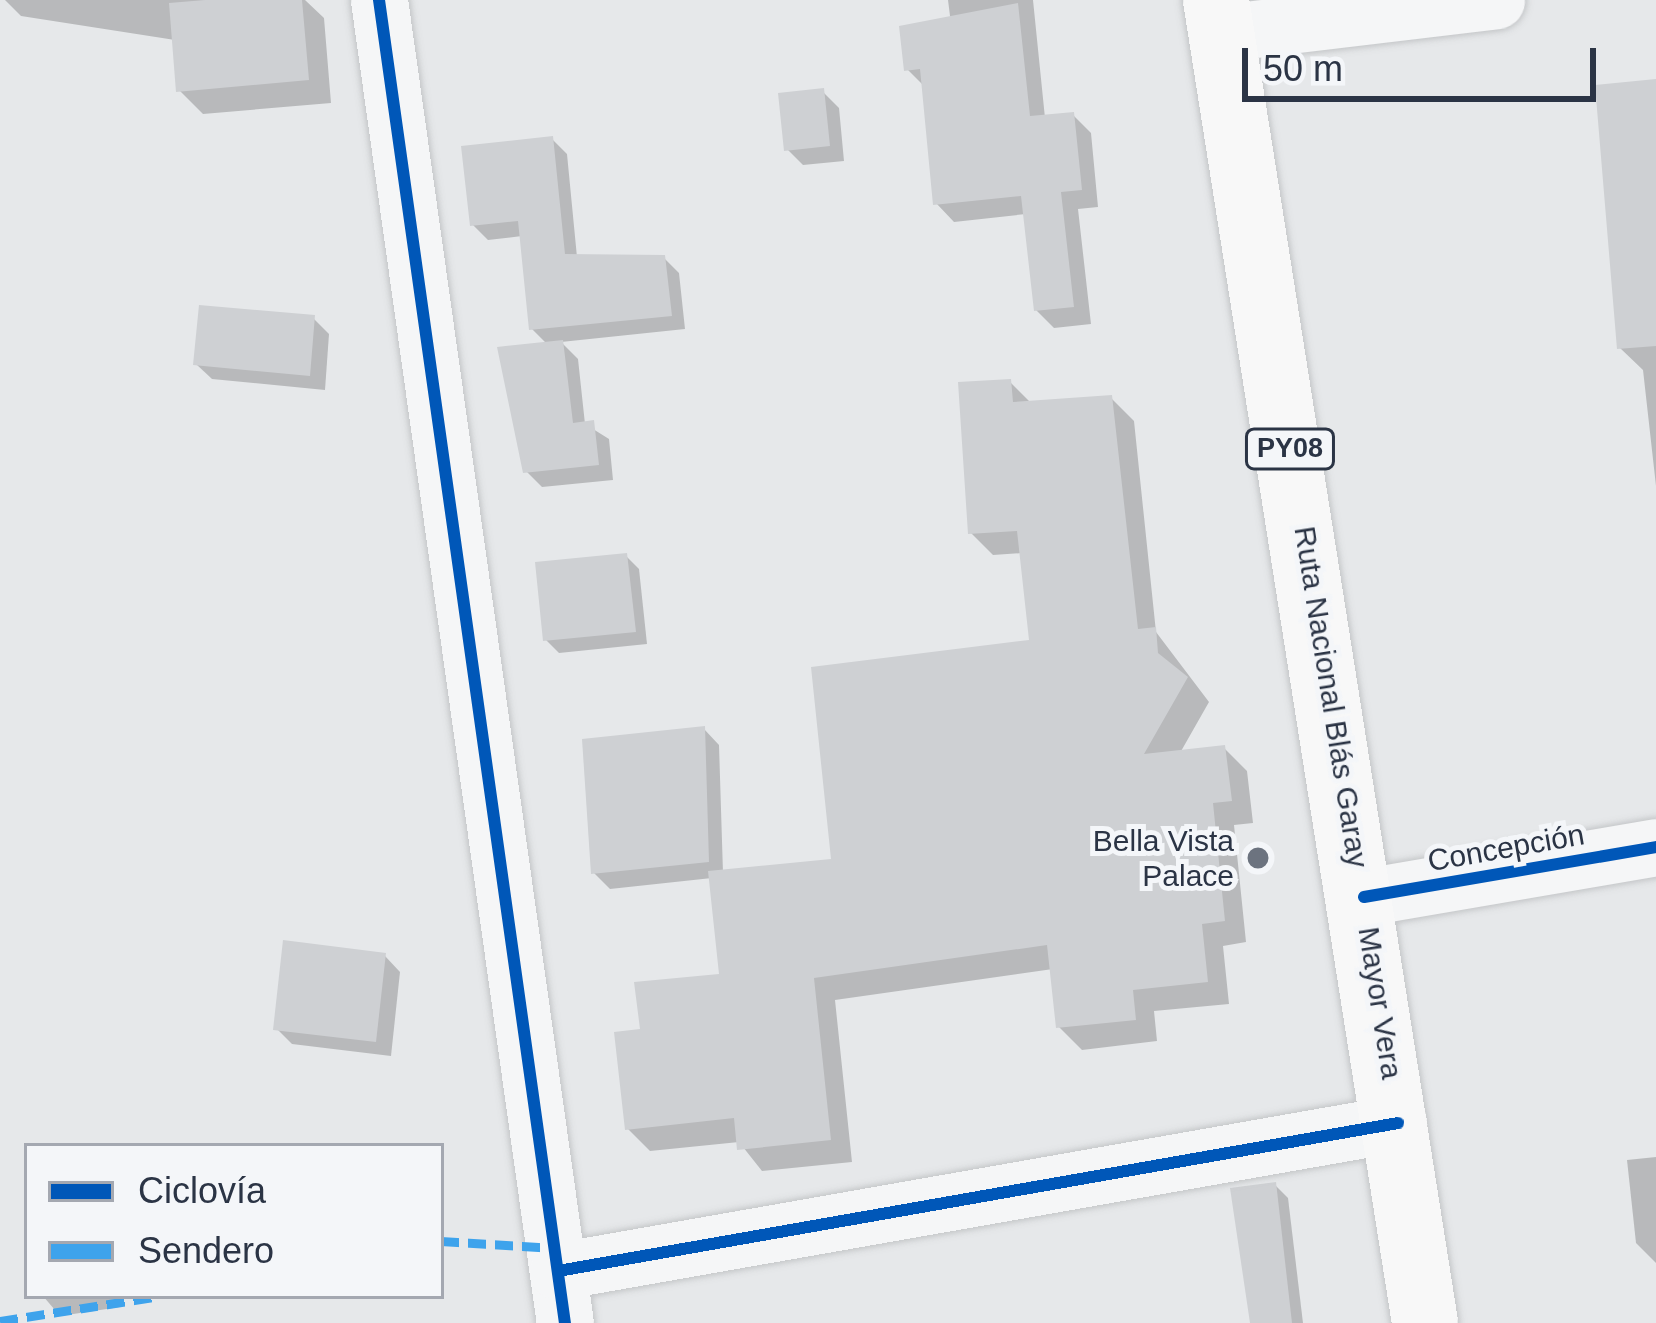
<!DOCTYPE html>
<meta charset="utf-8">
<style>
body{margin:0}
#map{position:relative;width:1656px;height:1323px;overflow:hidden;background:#e6e8ea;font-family:Helvetica,sans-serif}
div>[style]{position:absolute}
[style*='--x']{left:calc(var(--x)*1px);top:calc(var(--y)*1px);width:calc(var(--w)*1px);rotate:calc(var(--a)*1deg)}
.shadow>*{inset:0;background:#0003}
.building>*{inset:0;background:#ced0d3}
.roads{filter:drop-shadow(0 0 3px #c4c6c8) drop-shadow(0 0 3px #c4c6c8)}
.minor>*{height:57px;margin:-28.5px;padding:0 28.5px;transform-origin:28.5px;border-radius:28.5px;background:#f5f6f7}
.highway>*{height:66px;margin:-33px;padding:0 33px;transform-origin:33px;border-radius:33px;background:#f8f8f8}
.quiet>*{height:9px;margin-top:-4.5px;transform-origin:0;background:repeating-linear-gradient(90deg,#3ea3ec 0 18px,transparent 0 27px)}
.cycleway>*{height:12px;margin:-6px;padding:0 6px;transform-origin:6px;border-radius:6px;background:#0057b8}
.dots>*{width:33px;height:33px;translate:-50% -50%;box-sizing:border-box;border:6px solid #f4f6f9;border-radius:50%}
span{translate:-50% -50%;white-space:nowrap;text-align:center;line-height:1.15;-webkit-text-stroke:10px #f4f6f9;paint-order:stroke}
.shield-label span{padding:3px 9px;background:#f4f6f9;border:3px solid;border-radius:9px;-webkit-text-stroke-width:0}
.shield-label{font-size:27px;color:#2b3445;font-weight:700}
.street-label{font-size:30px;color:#2b3445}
.poi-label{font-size:30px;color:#2b3445}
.right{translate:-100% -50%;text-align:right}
.legend{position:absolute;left:24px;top:1143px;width:420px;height:156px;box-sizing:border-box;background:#f4f6f9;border:3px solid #a4a8b1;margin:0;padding:15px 21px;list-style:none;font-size:36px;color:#2b3445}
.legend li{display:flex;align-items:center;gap:24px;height:60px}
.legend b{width:60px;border:3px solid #a4a8b1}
.scale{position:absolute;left:1242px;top:48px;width:354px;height:54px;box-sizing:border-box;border:6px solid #2b3445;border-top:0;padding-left:15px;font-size:36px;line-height:42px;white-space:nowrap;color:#2b3445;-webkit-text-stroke:9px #f4f6f9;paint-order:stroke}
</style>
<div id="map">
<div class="shadow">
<i style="clip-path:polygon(5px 0,305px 0,324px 18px,331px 103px,203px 114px,179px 90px,175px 40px,21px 16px)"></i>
<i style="clip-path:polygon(948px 0,1033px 0,1045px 118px,1073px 115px,1091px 133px,1098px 207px,1078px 209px,1091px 324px,1054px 328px,1036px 310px,1026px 214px,954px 222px,936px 203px,925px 87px,907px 69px,951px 24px)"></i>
<i style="clip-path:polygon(1656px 82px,1656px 486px,1643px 370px,1620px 348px)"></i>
<i style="clip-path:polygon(823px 92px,839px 108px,844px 161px,803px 165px,787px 149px)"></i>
<i style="clip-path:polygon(552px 139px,567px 154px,577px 257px,664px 258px,679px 273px,685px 329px,561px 342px,578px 359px,585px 424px,609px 439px,613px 480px,542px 487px,526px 471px,547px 344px,532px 329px,522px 236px,488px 240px,473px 225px)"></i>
<i style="clip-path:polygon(313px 318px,329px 334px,325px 390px,212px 379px,196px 364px)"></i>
<i style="clip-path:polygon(1010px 382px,1032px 404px,1111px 398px,1134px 421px,1156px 632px,1209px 702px,1180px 753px,1224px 748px,1247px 771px,1253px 823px,1234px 825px,1246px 942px,1223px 946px,1229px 1004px,1154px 1011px,1157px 1041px,1082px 1050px,1059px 1027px,1053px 969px,835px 1000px,852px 1162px,762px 1171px,739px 1142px,650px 1151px,627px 1128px,643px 1032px,723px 977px,712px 878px,610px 889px,594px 873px,704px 729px,719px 745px,723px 873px,834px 861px,1032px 643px,1023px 553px,993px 555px,970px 532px)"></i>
<i style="clip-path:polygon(626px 556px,639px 569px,647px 644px,559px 653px,546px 640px)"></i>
<i style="clip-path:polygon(385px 956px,400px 972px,391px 1056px,292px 1044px,276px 1028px)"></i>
<i style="clip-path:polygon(1656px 1157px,1656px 1263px,1636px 1243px,1627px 1160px)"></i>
<i style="clip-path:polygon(1275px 1185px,1288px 1198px,1303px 1323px,1253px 1323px)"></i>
<i style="clip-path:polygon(118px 1296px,120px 1307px,60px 1316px,43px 1296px)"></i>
</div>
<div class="building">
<i style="clip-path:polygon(205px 0,302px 0,309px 80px,176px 92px,169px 3px)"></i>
<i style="clip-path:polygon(1018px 3px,1030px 116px,1074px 112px,1082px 190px,1061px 192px,1074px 307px,1034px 311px,1021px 196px,933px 205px,920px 69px,904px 71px,899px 26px)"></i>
<i style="clip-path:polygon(1656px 79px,1656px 346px,1617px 349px,1595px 85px)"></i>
<i style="clip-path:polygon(824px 88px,830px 146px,784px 151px,778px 93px)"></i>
<i style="clip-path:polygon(553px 136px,565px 254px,665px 255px,672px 316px,529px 330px,518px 221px,470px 226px,461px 146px)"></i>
<i style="clip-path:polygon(199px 305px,315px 315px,310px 376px,193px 365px)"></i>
<i style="clip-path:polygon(563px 340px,573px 423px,594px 420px,599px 465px,523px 473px,497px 347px)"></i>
<i style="clip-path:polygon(1011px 379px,1013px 402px,1112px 395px,1138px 629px,1156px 627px,1158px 653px,1188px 677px,1144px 754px,1225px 745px,1232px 801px,1213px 803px,1225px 921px,1202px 924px,1208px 982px,1133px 990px,1136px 1020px,1056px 1028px,1047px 945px,814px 978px,831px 1140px,737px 1150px,734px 1118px,625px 1130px,614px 1032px,640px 1029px,634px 982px,719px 974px,708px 871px,831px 859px,811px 667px,1029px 640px,1017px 531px,968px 534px,958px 382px)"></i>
<i style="clip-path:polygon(627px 553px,636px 632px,543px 641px,535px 562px)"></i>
<i style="clip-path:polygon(705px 726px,709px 862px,591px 874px,582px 739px)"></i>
<i style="clip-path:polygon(283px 940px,386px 953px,376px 1042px,273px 1030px)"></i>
<i style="clip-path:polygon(1276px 1182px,1292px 1323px,1250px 1323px,1230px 1188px)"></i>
</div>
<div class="roads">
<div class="minor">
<i style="--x:379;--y:0;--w:1336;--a:82"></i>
<i style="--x:1221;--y:33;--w:277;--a:-6.8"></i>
<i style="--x:1364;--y:897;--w:296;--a:-9.7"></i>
<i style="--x:558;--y:1271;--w:853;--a:-9.99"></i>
</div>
<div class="highway">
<i style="--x:1216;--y:0;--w:1339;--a:81.02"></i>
</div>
</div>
<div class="quiet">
<i style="--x:441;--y:1241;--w:114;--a:3.5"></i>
<i style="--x:0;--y:1321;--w:162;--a:-8.9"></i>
</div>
<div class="cycleway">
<i style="--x:379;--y:0;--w:1336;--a:82"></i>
<i style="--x:1364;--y:897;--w:296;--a:-9.7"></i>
<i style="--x:558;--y:1271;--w:853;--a:-9.99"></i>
</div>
<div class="dots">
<i style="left:1258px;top:858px;background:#6c737f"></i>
</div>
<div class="shield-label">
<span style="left:1290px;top:449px">PY08</span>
</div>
<div class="street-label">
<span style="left:1331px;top:697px;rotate:81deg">Ruta Nacional Blás Garay</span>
<span style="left:1506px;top:848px;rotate:-10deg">Concepción</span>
<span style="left:1380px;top:1003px;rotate:81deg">Mayor Vera</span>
</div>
<div class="poi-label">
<span class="right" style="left:1234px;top:858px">Bella Vista<br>Palace</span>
</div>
<ul class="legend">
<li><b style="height:15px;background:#0057b8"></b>Ciclovía</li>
<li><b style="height:15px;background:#3ea3ec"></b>Sendero</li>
</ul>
<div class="scale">50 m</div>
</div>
